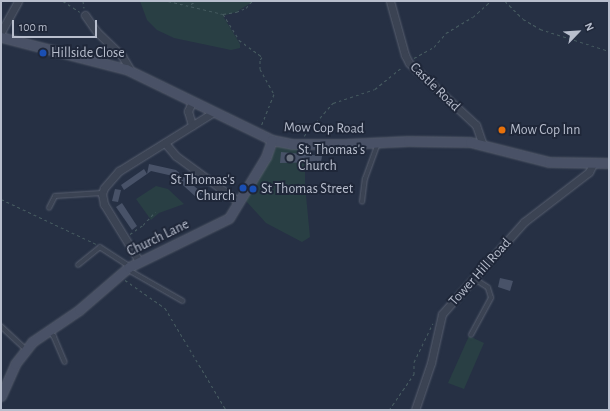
<!DOCTYPE html>
<style>
body{margin:0}
#map{position:relative;width:610px;height:411px;overflow:hidden;background:#263044;font-family:"Alegreya Sans",sans-serif}
div>[style]{position:absolute}
[style*='--x']{left:calc(var(--x)*1px);top:calc(var(--y)*1px);width:calc(var(--w)*1px);rotate:calc(var(--a)*1deg)}
.green>*{inset:0;background:#293f44}
.building>*{inset:0;background:#485268}
.path>*{height:1px;margin-top:-0.5px;transform-origin:0;background:repeating-linear-gradient(90deg,#475c61 0 3px,transparent 0 6px)}
.roads{filter:drop-shadow(0 0 1px #596070) drop-shadow(0 0 1px #596070)}
.lane>*{height:3.5px;margin:-1.75px;padding:0 1.75px;transform-origin:1.75px;border-radius:1.75px;background:#3b4353}
.street>*{height:7px;margin:-3.5px;padding:0 3.5px;transform-origin:3.5px;border-radius:3.5px;background:#3b4353}
.secondary>*{height:9px;margin:-4.5px;padding:0 4.5px;transform-origin:4.5px;border-radius:4.5px;background:#495166}
.dots>*{width:11px;height:11px;translate:-50% -50%;box-sizing:border-box;border:2px solid #1f2739;border-radius:50%}
span{translate:-50% -50%;white-space:nowrap;text-align:center;line-height:1.15;-webkit-text-stroke:4px #1f2739;paint-order:stroke}
.poi-label{font-size:14px;color:#b8becd}
.left{translate:0 -50%;text-align:left}
.right{translate:-100% -50%;text-align:right}
.street-label{font-size:14px;color:#b8becd}
.frame{position:absolute;inset:0;border:2px solid #b8becd;pointer-events:none}
.north{position:absolute;left:558px;top:12px;width:40px;height:40px;-webkit-text-stroke:3px #1f2739;paint-order:stroke;rotate:65deg;font-size:11px;font-weight:700;line-height:16px;text-align:center;color:#b8becd}
.north::after{content:'';display:block;margin:auto;width:14px;height:18px;background:#b8becd;clip-path:polygon(50% 0,100% 100%,50% 72%,0 100%)}
.scale{position:absolute;left:12px;top:20px;width:85px;height:18px;box-sizing:border-box;border:2px solid #b8becd;border-top:0;padding-left:5px;font-size:12px;line-height:14px;white-space:nowrap;color:#b8becd;-webkit-text-stroke:3px #1f2739;paint-order:stroke}
</style>
<div id="map">
<div class="green">
<i style="clip-path:polygon(140px 1px,254px 1px,236px 12px,223px 16px,240px 44px,240px 48px,231px 50px,174px 38px,157px 30px,147px 20px)"></i>
<i style="clip-path:polygon(278px 144px,305px 146px,305px 185px,310px 237px,302px 242px,266px 223px,245px 200px)"></i>
<i style="clip-path:polygon(156px 186px,168px 189px,184px 204px,159px 213px,151px 220px,136px 199px)"></i>
<i style="clip-path:polygon(469px 336px,484px 343px,464px 389px,448px 383px)"></i>
</div>
<div class="building">
<i style="clip-path:polygon(281px 152px,322px 156px,321px 162px,280px 163px)"></i>
<i style="clip-path:polygon(149px 164px,176px 170px,202px 193px,197px 198px,173px 176px,151px 171px,147px 174px)"></i>
<i style="clip-path:polygon(144px 169px,147px 174px,124px 190px,121px 185px)"></i>
<i style="clip-path:polygon(115px 189px,121px 190px,118px 202px,112px 201px)"></i>
<i style="clip-path:polygon(122px 203px,137px 226px,132px 230px,116px 207px)"></i>
<i style="clip-path:polygon(500px 278px,513px 281px,510px 291px,498px 287px)"></i>
</div>
<div class="path">
<i style="--x:63;--y:1;--w:20;--a:33"></i>
<i style="--x:83;--y:1;--w:7;--a:82"></i>
<i style="--x:168;--y:1;--w:57;--a:13.3"></i>
<i style="--x:223;--y:14;--w:13;--a:-9"></i>
<i style="--x:236;--y:12;--w:11;--a:-22"></i>
<i style="--x:246;--y:8;--w:9;--a:-49"></i>
<i style="--x:505;--y:1;--w:25;--a:45"></i>
<i style="--x:523;--y:19;--w:20;--a:30"></i>
<i style="--x:540;--y:29;--w:72;--a:17.7"></i>
<i style="--x:191;--y:4;--w:6;--a:-31"></i>
<i style="--x:223;--y:14;--w:31;--a:58"></i>
<i style="--x:239;--y:40;--w:29;--a:36"></i>
<i style="--x:262;--y:57;--w:4;--a:124"></i>
<i style="--x:260;--y:60;--w:9;--a:90"></i>
<i style="--x:260;--y:69;--w:29;--a:61"></i>
<i style="--x:274;--y:94;--w:35;--a:112"></i>
<i style="--x:414;--y:58;--w:23;--a:-29"></i>
<i style="--x:434;--y:47;--w:18;--a:-49"></i>
<i style="--x:446;--y:33;--w:31;--a:-31"></i>
<i style="--x:473;--y:17;--w:24;--a:-42"></i>
<i style="--x:304;--y:136;--w:44;--a:-48.7"></i>
<i style="--x:333;--y:103;--w:44;--a:-18.4"></i>
<i style="--x:375;--y:89;--w:36;--a:-39"></i>
<i style="--x:1;--y:199;--w:105;--a:25.3"></i>
<i style="--x:130;--y:234;--w:16;--a:-35"></i>
<i style="--x:143;--y:225;--w:18;--a:-47"></i>
<i style="--x:125;--y:280;--w:49;--a:35"></i>
<i style="--x:165;--y:308;--w:119;--a:59.1"></i>
<i style="--x:389;--y:410;--w:44;--a:-55.2"></i>
<i style="--x:414;--y:374;--w:12;--a:-90"></i>
<i style="--x:414;--y:362;--w:43;--a:-64"></i>
</div>
<div class="roads">
<div class="lane">
<i style="--x:362;--y:202;--w:23;--a:-83"></i>
<i style="--x:365;--y:179;--w:37;--a:-70"></i>
<i style="--x:49;--y:208;--w:13;--a:-63"></i>
<i style="--x:55;--y:196;--w:47;--a:-3.7"></i>
<i style="--x:78;--y:265;--w:28;--a:-39"></i>
<i style="--x:100;--y:247;--w:35;--a:33"></i>
<i style="--x:127;--y:269;--w:64;--a:29.7"></i>
<i style="--x:1;--y:326;--w:34;--a:43"></i>
<i style="--x:49;--y:331;--w:7;--a:45"></i>
<i style="--x:54;--y:336;--w:28;--a:67"></i>
<i style="--x:471;--y:335;--w:42;--a:-61.6"></i>
<i style="--x:491;--y:298;--w:10;--a:-107"></i>
<i style="--x:488;--y:288;--w:17;--a:-147"></i>
</div>
<div class="street">
<i style="--x:390;--y:1;--w:56;--a:74.5"></i>
<i style="--x:405;--y:55;--w:9;--a:63"></i>
<i style="--x:409;--y:63;--w:91;--a:42.8"></i>
<i style="--x:476;--y:125;--w:21;--a:71"></i>
<i style="--x:85;--y:15;--w:21;--a:55"></i>
<i style="--x:97;--y:32;--w:35;--a:44"></i>
<i style="--x:122;--y:56;--w:17;--a:59"></i>
<i style="--x:1;--y:32;--w:35;--a:-61"></i>
<i style="--x:192;--y:102;--w:10;--a:114"></i>
<i style="--x:188;--y:111;--w:15;--a:74"></i>
<i style="--x:165;--y:143;--w:17;--a:50"></i>
<i style="--x:176;--y:156;--w:78;--a:36.1"></i>
<i style="--x:139;--y:261;--w:67;--a:-121.6"></i>
<i style="--x:104;--y:204;--w:10;--a:-101"></i>
<i style="--x:102;--y:194;--w:6;--a:-72"></i>
<i style="--x:104;--y:188;--w:23;--a:-49"></i>
<i style="--x:119;--y:171;--w:110;--a:-31.9"></i>
<i style="--x:415;--y:410;--w:50;--a:-71.2"></i>
<i style="--x:431;--y:363;--w:50;--a:-77.3"></i>
<i style="--x:442;--y:314;--w:123;--a:-48.3"></i>
<i style="--x:524;--y:222;--w:82;--a:-37.6"></i>
<i style="--x:589;--y:172;--w:9;--a:-63"></i>
</div>
<div class="secondary">
<i style="--x:1;--y:37;--w:129;--a:14.4"></i>
<i style="--x:126;--y:69;--w:162;--a:25.9"></i>
<i style="--x:272;--y:140;--w:20;--a:11"></i>
<i style="--x:292;--y:144;--w:53;--a:0"></i>
<i style="--x:345;--y:144;--w:63;--a:-2.7"></i>
<i style="--x:408;--y:141;--w:62;--a:0.9"></i>
<i style="--x:470;--y:142;--w:81;--a:14.2"></i>
<i style="--x:549;--y:162;--w:60;--a:1"></i>
<i style="--x:1;--y:396;--w:35;--a:-66"></i>
<i style="--x:15;--y:364;--w:28;--a:-52"></i>
<i style="--x:32;--y:342;--w:57;--a:-34.2"></i>
<i style="--x:79;--y:310;--w:66;--a:-40.7"></i>
<i style="--x:129;--y:267;--w:111;--a:-26.1"></i>
<i style="--x:229;--y:218;--w:71;--a:-58.8"></i>
<i style="--x:266;--y:157;--w:18;--a:-71"></i>
</div>
</div>
<div class="dots">
<i style="left:43px;top:53px;background:#1a4fb4"></i>
<i style="left:502px;top:130px;background:#e8710a"></i>
<i style="left:290px;top:158px;background:#6b7280"></i>
<i style="left:243px;top:188px;background:#1a4fb4"></i>
<i style="left:253px;top:189px;background:#1a4fb4"></i>
</div>
<div class="poi-label">
<span class="left" style="left:51px;top:53px">Hillside Close</span>
<span class="left" style="left:510px;top:130px">Mow Cop Inn</span>
<span class="left" style="left:298px;top:158px">St. Thomas's<br>Church</span>
<span class="right" style="left:235px;top:188px">St Thomas's<br>Church</span>
<span class="left" style="left:261px;top:189px">St Thomas Street</span>
</div>
<div class="street-label">
<span style="left:435px;top:87px;rotate:44deg">Castle Road</span>
<span style="left:324px;top:128px;rotate:1deg">Mow Cop Road</span>
<span style="left:158px;top:238px;rotate:-26deg">Church Lane</span>
<span style="left:480px;top:272px;rotate:-48deg">Tower Hill Road</span>
</div>
<div class="frame"></div>
<div class="north">N</div>
<div class="scale">100 m</div>
</div>
